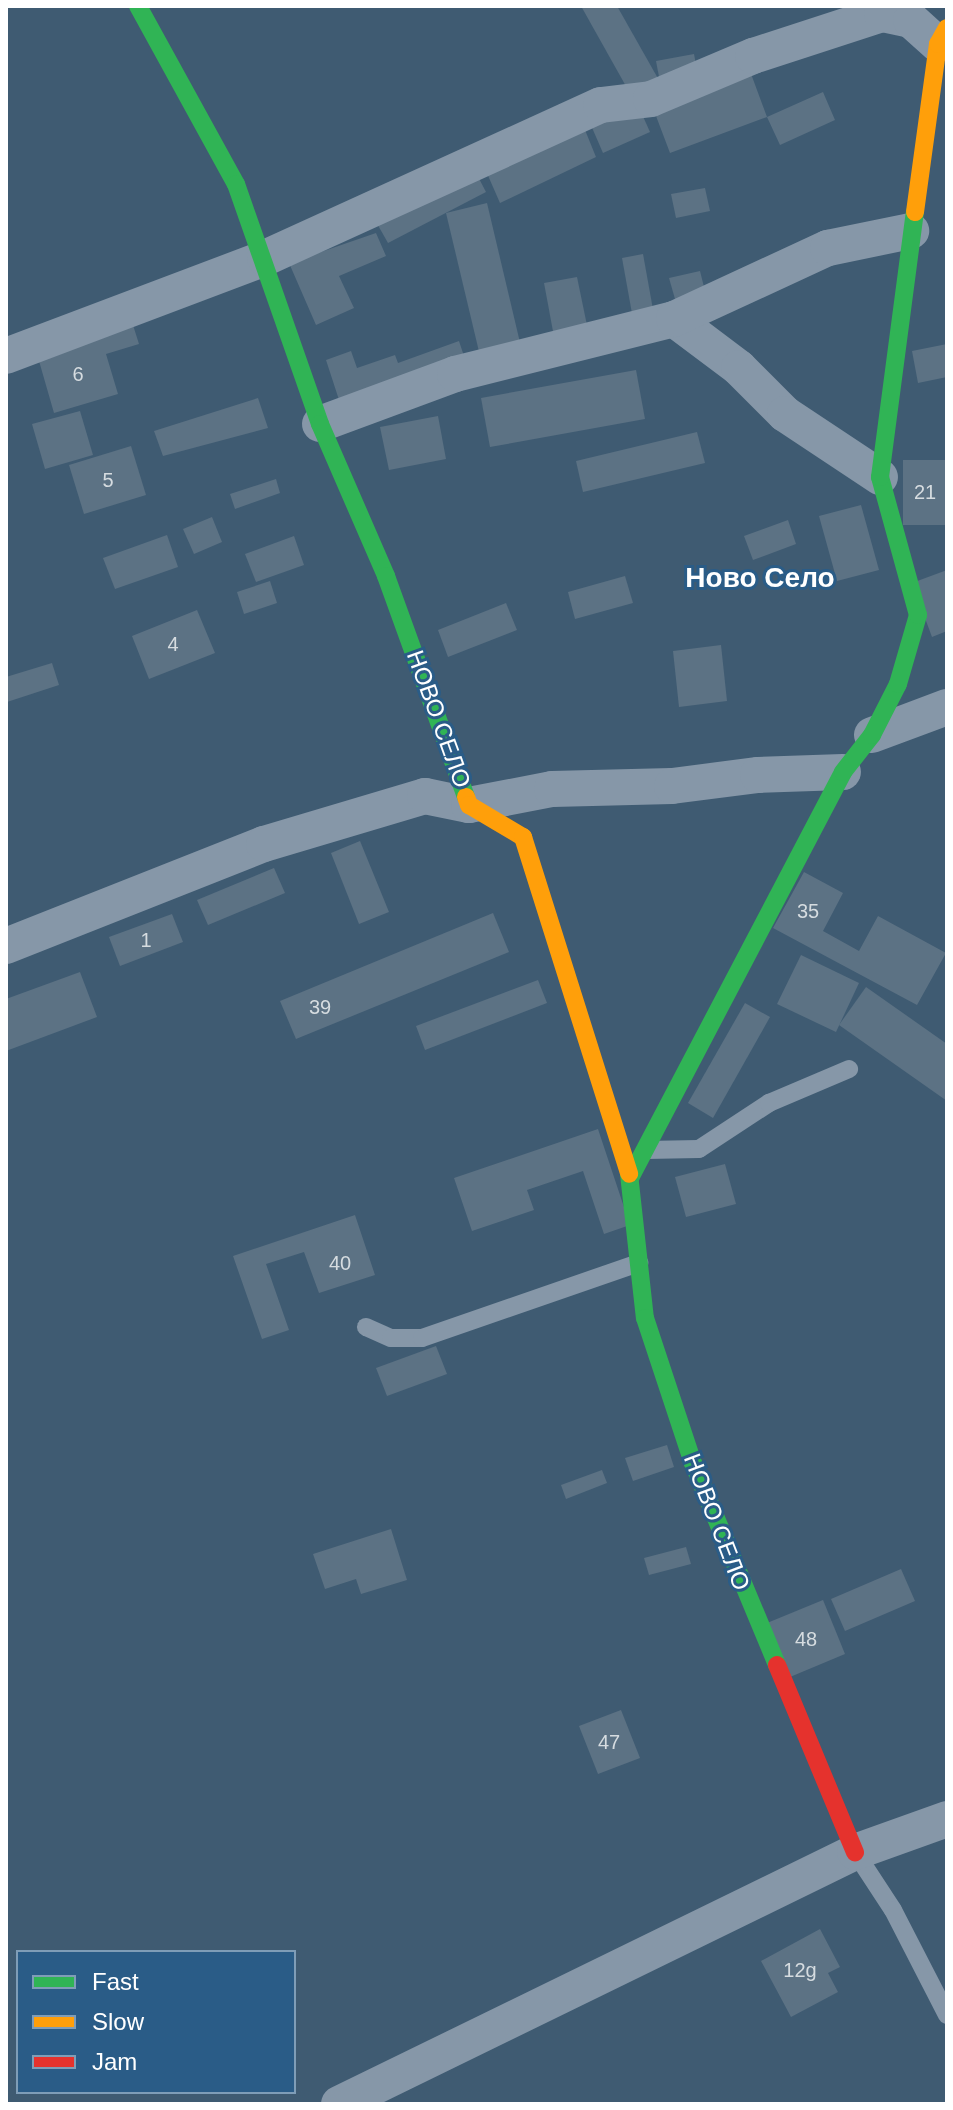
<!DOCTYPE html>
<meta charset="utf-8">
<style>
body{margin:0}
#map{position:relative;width:953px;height:2110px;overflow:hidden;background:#3f5b72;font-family:Helvetica,sans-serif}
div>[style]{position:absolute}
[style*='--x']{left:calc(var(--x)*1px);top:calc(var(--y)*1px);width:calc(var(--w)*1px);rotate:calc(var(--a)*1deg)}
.building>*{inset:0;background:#5c7284}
.lane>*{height:18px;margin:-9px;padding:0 9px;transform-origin:9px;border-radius:9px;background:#8697a8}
.street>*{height:36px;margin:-18px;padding:0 18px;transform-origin:18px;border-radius:18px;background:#8697a8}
.fast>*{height:18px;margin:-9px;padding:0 9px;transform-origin:9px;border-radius:9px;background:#30b455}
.slow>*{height:18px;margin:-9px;padding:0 9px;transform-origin:9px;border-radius:9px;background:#ff9f0a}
.jam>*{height:18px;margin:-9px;padding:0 9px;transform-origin:9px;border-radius:9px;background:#e5322d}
span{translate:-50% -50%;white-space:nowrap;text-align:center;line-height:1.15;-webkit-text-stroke:6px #2a5c87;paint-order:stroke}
.number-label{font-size:20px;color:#d6dce0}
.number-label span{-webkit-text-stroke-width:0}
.street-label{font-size:24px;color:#fff}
.quarter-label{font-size:28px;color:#fff;font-weight:700}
.frame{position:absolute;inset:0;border:8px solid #fff;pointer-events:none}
.legend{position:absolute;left:16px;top:1950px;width:280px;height:144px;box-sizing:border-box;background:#2a5c87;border:2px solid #7f9db7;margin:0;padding:10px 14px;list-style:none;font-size:24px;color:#fff}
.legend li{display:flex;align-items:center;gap:16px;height:40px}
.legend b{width:40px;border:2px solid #7f9db7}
</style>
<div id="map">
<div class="building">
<i style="clip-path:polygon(581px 6px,617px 6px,660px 82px,632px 97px)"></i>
<i style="clip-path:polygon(694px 54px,698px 75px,660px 82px,656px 61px)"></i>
<i style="clip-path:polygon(750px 71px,767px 117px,823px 92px,835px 120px,780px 145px,767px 117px,670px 153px,653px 108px)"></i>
<i style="clip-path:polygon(637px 103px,650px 132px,603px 153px,590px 123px)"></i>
<i style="clip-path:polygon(585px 130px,596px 157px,500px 203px,486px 171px)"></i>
<i style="clip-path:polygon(474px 169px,486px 192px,388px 243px,375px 220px)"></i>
<i style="clip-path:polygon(705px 188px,710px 211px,676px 218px,671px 194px)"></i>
<i style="clip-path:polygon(487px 203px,522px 351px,481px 360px,446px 213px)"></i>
<i style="clip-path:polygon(376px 233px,386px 256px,339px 276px,354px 308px,316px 325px,289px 263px)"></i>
<i style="clip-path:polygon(643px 254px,654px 315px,633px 319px,622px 258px)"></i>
<i style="clip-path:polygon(700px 271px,707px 299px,677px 306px,669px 278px)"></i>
<i style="clip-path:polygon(577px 277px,589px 335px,555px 342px,544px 283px)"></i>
<i style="clip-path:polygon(133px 325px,139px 344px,106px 354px,118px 394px,54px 413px,37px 354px)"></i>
<i style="clip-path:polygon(459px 341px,465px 359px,340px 403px,326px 360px,351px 351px,357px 368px,395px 355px,398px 363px)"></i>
<i style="clip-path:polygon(947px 344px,947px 377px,918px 383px,912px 351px)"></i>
<i style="clip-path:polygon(636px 370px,645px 419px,490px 447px,481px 398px)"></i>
<i style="clip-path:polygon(258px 398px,268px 428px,163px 456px,154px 431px)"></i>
<i style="clip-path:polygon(80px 411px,93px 455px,45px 469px,32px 424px)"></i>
<i style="clip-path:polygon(438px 416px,446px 459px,389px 470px,380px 427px)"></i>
<i style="clip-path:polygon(697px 432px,705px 463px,583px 492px,576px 461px)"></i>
<i style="clip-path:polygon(131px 446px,146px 495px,84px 514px,69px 465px)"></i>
<i style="clip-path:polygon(903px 460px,947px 460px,947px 525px,903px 525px)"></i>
<i style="clip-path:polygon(276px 479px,280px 493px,235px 509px,230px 494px)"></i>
<i style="clip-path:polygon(861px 505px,879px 570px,837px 581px,819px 516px)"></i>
<i style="clip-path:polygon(212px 517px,222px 542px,194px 554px,183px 529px)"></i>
<i style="clip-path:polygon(788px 520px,796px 544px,753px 560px,744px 536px)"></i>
<i style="clip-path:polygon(167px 535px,178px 567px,115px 589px,103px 558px)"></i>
<i style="clip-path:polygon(294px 536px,304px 565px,256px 582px,245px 554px)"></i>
<i style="clip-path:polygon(947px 570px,947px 631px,932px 637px,912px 583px)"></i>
<i style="clip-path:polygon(625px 576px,633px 603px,575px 619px,568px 592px)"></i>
<i style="clip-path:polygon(270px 581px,277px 603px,244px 614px,237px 592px)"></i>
<i style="clip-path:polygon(506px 603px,517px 630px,448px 657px,438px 630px)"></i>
<i style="clip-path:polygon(197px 610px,215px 653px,149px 679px,132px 636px)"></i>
<i style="clip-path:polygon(721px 645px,727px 701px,679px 707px,673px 651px)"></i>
<i style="clip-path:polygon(52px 663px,59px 685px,7px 702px,6px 677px)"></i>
<i style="clip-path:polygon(360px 841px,389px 912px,359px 924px,331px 853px)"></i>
<i style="clip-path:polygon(274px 868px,285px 893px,208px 925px,197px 900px)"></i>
<i style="clip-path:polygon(804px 872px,843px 893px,823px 931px,859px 951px,878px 916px,946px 953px,917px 1005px,773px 928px)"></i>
<i style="clip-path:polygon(493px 913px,509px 952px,296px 1039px,280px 1001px)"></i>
<i style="clip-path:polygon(172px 914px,183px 942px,120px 966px,109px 937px)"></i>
<i style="clip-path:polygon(801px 955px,859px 983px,836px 1032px,777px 1004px)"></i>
<i style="clip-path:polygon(80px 972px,97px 1017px,6px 1051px,6px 999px)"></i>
<i style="clip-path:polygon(538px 980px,547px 1003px,425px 1050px,416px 1026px)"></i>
<i style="clip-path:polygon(866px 987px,947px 1044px,947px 1101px,839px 1025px)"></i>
<i style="clip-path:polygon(745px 1003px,770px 1017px,713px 1118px,688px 1103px)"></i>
<i style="clip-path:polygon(598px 1129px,630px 1225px,604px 1234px,583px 1171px,527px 1190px,534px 1210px,472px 1231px,454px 1178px)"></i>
<i style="clip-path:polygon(725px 1164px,736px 1204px,686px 1217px,675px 1177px)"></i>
<i style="clip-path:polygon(355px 1215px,375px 1275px,319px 1293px,304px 1252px,266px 1264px,289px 1330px,262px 1339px,233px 1256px)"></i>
<i style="clip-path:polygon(436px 1346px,447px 1374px,387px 1396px,376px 1368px)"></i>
<i style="clip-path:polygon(667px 1445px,674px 1467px,633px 1481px,625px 1458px)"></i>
<i style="clip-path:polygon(602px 1470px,607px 1483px,566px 1499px,561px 1485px)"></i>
<i style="clip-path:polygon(391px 1529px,407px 1580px,361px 1594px,356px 1579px,325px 1589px,313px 1554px)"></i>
<i style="clip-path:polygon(686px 1547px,691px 1564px,649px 1575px,644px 1558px)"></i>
<i style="clip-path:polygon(901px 1569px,915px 1601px,845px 1631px,831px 1599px)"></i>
<i style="clip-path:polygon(823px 1600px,845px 1654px,790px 1677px,767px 1623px)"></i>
<i style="clip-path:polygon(621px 1710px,640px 1758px,598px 1774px,579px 1726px)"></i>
<i style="clip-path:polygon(820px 1929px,840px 1967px,828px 1973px,838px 1992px,791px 2017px,761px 1961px)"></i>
</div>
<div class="lane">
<i style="--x:646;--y:1150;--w:53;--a:-1.1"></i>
<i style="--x:699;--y:1149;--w:84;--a:-33.3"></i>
<i style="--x:769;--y:1103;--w:87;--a:-23"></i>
<i style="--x:366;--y:1327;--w:27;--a:24"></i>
<i style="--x:391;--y:1338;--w:31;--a:0"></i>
<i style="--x:422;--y:1338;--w:230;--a:-19.1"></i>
<i style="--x:855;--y:1852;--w:69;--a:56.8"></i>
<i style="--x:893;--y:1910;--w:118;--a:62.8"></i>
</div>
<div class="street">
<i style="--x:674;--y:319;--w:81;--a:37"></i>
<i style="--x:739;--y:368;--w:65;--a:45"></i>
<i style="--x:785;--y:414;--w:114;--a:33.6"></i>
<i style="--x:6;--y:356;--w:277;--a:-20.7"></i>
<i style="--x:265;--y:258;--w:369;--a:-24.5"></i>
<i style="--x:601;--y:105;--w:50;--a:-6.8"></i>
<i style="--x:651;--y:99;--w:111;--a:-22.9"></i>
<i style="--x:753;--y:56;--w:136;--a:-18"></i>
<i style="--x:882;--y:14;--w:30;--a:12"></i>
<i style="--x:911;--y:20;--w:36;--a:42"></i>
<i style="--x:320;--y:424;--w:144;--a:-20.3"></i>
<i style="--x:455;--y:374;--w:226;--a:-14.1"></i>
<i style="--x:674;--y:319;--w:170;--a:-24.8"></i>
<i style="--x:828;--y:248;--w:85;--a:-11.6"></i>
<i style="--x:872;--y:735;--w:80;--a:-20.5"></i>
<i style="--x:6;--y:946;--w:277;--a:-21.6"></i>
<i style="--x:264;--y:844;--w:168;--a:-16.6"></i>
<i style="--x:425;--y:796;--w:45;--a:11.6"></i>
<i style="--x:469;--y:805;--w:85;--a:-10.9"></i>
<i style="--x:552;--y:789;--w:120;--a:-1.4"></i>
<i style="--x:672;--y:786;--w:87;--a:-7.3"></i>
<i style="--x:758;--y:775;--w:85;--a:-2"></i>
<i style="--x:339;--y:2104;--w:574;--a:-26.03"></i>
<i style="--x:855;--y:1852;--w:98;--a:-19.7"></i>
</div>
<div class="fast">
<i style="--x:138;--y:6;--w:203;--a:61.2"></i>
<i style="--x:236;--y:184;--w:254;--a:70.7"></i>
<i style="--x:320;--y:424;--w:166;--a:66.5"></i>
<i style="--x:386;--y:576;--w:235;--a:70.1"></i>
<i style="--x:629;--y:1174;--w:145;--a:83.7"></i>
<i style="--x:645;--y:1318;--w:153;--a:71.7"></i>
<i style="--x:693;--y:1463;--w:219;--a:67.4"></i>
<i style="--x:630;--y:1178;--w:458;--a:-62.3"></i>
<i style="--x:843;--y:772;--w:47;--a:-51.9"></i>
<i style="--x:872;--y:735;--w:57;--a:-63"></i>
<i style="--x:898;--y:684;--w:72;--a:-73.8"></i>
<i style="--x:918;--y:615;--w:143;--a:-105.4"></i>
<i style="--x:880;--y:477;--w:267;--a:-82.5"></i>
</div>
<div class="slow">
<i style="--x:915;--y:212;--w:170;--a:-82.2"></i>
<i style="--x:938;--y:44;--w:18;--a:-61"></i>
<i style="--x:466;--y:797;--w:9;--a:69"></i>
<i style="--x:469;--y:805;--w:63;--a:30.7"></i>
<i style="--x:523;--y:837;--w:353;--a:72.5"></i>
</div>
<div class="jam">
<i style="--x:777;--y:1665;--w:203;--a:67.4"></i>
</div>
<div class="number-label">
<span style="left:78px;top:374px">6</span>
<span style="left:108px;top:480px">5</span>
<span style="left:925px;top:492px">21</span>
<span style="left:173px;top:644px">4</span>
<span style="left:808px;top:911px">35</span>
<span style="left:146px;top:940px">1</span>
<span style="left:320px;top:1007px">39</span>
<span style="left:340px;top:1263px">40</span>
<span style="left:806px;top:1639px">48</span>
<span style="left:609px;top:1742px">47</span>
<span style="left:800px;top:1970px">12g</span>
</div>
<div class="street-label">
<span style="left:439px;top:719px;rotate:70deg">НОВО СЕЛО</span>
<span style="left:717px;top:1522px;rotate:69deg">НОВО СЕЛО</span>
</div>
<div class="quarter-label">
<span style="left:760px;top:578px">Ново Село</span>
</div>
<div class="frame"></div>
<ul class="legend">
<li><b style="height:10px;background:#30b455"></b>Fast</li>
<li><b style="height:10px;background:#ff9f0a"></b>Slow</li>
<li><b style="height:10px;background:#e5322d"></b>Jam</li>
</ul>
</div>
